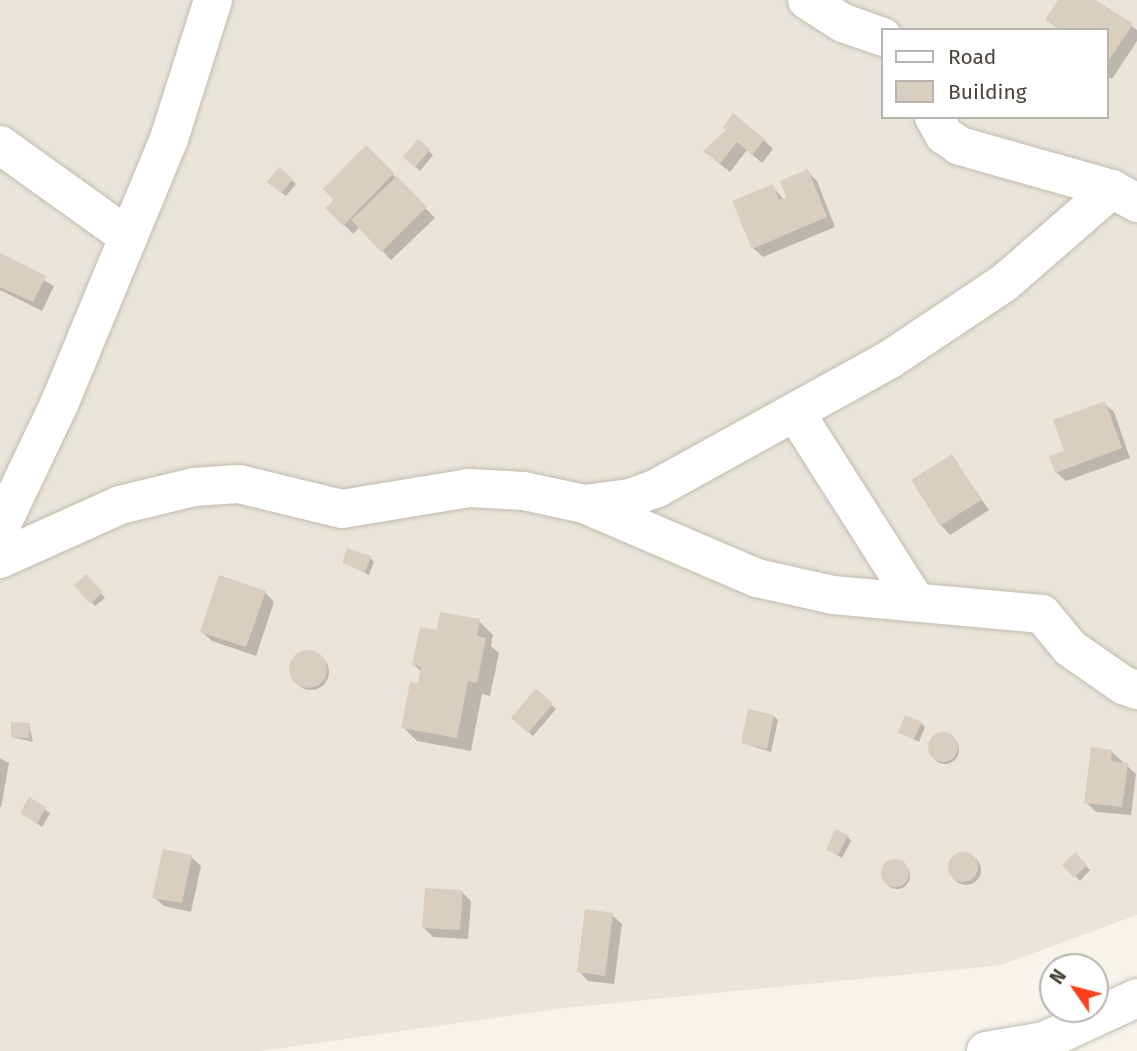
<!DOCTYPE html>
<style>
body{margin:0}
#map{position:relative;width:1137px;height:1051px;overflow:hidden;background:#f6f3ec;font-family:"Fira Sans",sans-serif}
div>[style]{position:absolute}
[style*='--x']{left:calc(var(--x)*1px);top:calc(var(--y)*1px);width:calc(var(--w)*1px);rotate:calc(var(--a)*1deg)}
.residential>*{inset:0;background:#eae5da}
.shadow>*{inset:0;background:#0003}
.round{border-radius:50%}
.building>*{inset:0;background:#d8cfc1}
.roads{filter:drop-shadow(0 0 2px #c2bbae) drop-shadow(0 0 2px #c2bbae)}
.minor>*{height:38px;margin:-19px;padding:0 19px;transform-origin:19px;border-radius:19px;background:#fff}
span{translate:-50% -50%;white-space:nowrap;text-align:center;line-height:1.15;-webkit-text-stroke:7px #fff;paint-order:stroke}
.legend{position:absolute;left:881px;top:28px;width:228px;height:91px;box-sizing:border-box;background:#fff;border:2px solid #b7b4b0;margin:0;padding:9px 12px;list-style:none;font-size:21px;color:#4b4439}
.legend li{display:flex;align-items:center;gap:14px;height:35px}
.legend b{width:35px;border:2px solid #b7b4b0}
.north{position:absolute;left:1039px;top:953px;width:70px;height:70px;box-sizing:border-box;background:#fff;border:2px solid #b7b4b0;border-radius:50%;rotate:305deg;font-size:19px;font-weight:700;line-height:28px;text-align:center;color:#4b4439}
.north::after{content:'';display:block;margin:auto;width:24px;height:32px;background:#fc3f1d;clip-path:polygon(50% 0,100% 100%,50% 72%,0 100%)}
</style>
<div id="map">
<div class="residential">
<i style="clip-path:polygon(evenodd,0 0,1137px 0,1137px 915px,1001px 965px,564px 1008px,261px 1051px,0 1051px,0 0,883px 30px,1107px 30px,1107px 117px,883px 117px,883px 30px)"></i>
</div>
<div class="shadow">
<i style="clip-path:polygon(1060px 0,1093px 0,1137px 30px,1137px 41px,1112px 79px,1107px 76px,1107px 30px,1058px 30px,1048px 19px)"></i>
<i style="clip-path:polygon(728px 130px,764px 140px,773px 149px,762px 163px,747px 150px,730px 172px,715px 160px)"></i>
<i style="clip-path:polygon(418px 142px,433px 155px,420px 171px,405px 157px)"></i>
<i style="clip-path:polygon(366px 147px,435px 218px,391px 260px,360px 227px,353px 234px,328px 208px)"></i>
<i style="clip-path:polygon(807px 171px,817px 181px,835px 227px,763px 257px,753px 248px,772px 186px,784px 200px,788px 198px)"></i>
<i style="clip-path:polygon(292px 180px,296px 184px,286px 196px,273px 186px)"></i>
<i style="clip-path:polygon(0 255px,54px 286px,42px 311px,0 290px)"></i>
<i style="clip-path:polygon(1104px 403px,1114px 412px,1130px 458px,1066px 481px,1056px 472px,1066px 452px)"></i>
<i style="clip-path:polygon(952px 457px,989px 510px,950px 535px,941px 525px)"></i>
<i style="clip-path:polygon(370px 558px,374px 562px,369px 575px,344px 562px)"></i>
<i style="clip-path:polygon(86px 576px,105px 598px,95px 606px,76px 585px)"></i>
<i style="clip-path:polygon(265px 592px,274px 602px,256px 656px,212px 641px,202px 632px)"></i>
<i style="clip-path:polygon(479px 621px,493px 635px,491px 646px,499px 653px,490px 696px,482px 694px,471px 751px,417px 741px,403px 727px,422px 672px,414px 665px,438px 632px)"></i>
<i class="round" style="left:293px;top:654px;width:36px;height:36px"></i>
<i style="clip-path:polygon(536px 691px,556px 709px,533px 736px,513px 718px)"></i>
<i style="clip-path:polygon(774px 716px,778px 720px,771px 752px,743px 743px)"></i>
<i style="clip-path:polygon(921px 723px,925px 727px,919px 742px,900px 732px)"></i>
<i style="clip-path:polygon(29px 724px,33px 742px,12px 737px)"></i>
<i class="round" style="left:931px;top:736px;width:28px;height:28px"></i>
<i style="clip-path:polygon(1111px 751px,1136px 774px,1131px 815px,1096px 812px,1086px 802px)"></i>
<i style="clip-path:polygon(0 758px,9px 763px,1px 807px,0 807px)"></i>
<i style="clip-path:polygon(30px 799px,50px 813px,42px 827px,22px 813px)"></i>
<i style="clip-path:polygon(847px 836px,851px 841px,842px 858px,828px 849px)"></i>
<i style="clip-path:polygon(1075px 855px,1090px 870px,1080px 881px,1065px 865px)"></i>
<i class="round" style="left:951px;top:855px;width:30px;height:30px"></i>
<i style="clip-path:polygon(191px 857px,201px 866px,191px 912px,164px 906px,154px 897px)"></i>
<i class="round" style="left:884px;top:863px;width:26px;height:26px"></i>
<i style="clip-path:polygon(462px 892px,471px 901px,468px 939px,433px 937px,424px 928px)"></i>
<i style="clip-path:polygon(612px 915px,622px 924px,614px 984px,588px 981px,579px 971px)"></i>
</div>
<div class="building">
<i style="clip-path:polygon(1058px 0,1096px 0,1133px 24px,1107px 63px,1107px 30px,1061px 30px,1045px 20px)"></i>
<i style="clip-path:polygon(733px 113px,765px 139px,752px 155px,737px 142px,720px 164px,703px 151px,726px 130px,723px 127px)"></i>
<i style="clip-path:polygon(418px 139px,430px 149px,415px 168px,403px 157px)"></i>
<i style="clip-path:polygon(366px 145px,394px 173px,343px 226px,325px 208px,334px 200px,323px 189px)"></i>
<i style="clip-path:polygon(279px 167px,293px 179px,281px 193px,267px 182px)"></i>
<i style="clip-path:polygon(808px 169px,827px 217px,752px 249px,732px 201px,773px 184px,779px 200px,786px 197px,780px 181px)"></i>
<i style="clip-path:polygon(397px 176px,427px 207px,381px 252px,351px 220px)"></i>
<i style="clip-path:polygon(0 253px,46px 276px,33px 302px,0 287px)"></i>
<i style="clip-path:polygon(1105px 401px,1122px 448px,1055px 473px,1049px 456px,1064px 451px,1053px 420px)"></i>
<i style="clip-path:polygon(952px 454px,981px 500px,940px 526px,911px 480px)"></i>
<i style="clip-path:polygon(347px 548px,371px 556px,365px 572px,342px 563px)"></i>
<i style="clip-path:polygon(86px 574px,103px 592px,90px 604px,74px 585px)"></i>
<i style="clip-path:polygon(219px 575px,266px 591px,246px 647px,200px 632px)"></i>
<i style="clip-path:polygon(440px 612px,480px 619px,477px 636px,486px 638px,477px 683px,468px 681px,457px 738px,401px 728px,410px 682px,418px 683px,421px 667px,412px 665px,420px 627px,437px 630px)"></i>
<i class="round" style="left:289px;top:650px;width:38px;height:38px"></i>
<i style="clip-path:polygon(536px 688px,553px 704px,528px 733px,511px 718px)"></i>
<i style="clip-path:polygon(748px 709px,774px 715px,767px 749px,741px 743px)"></i>
<i style="clip-path:polygon(905px 715px,922px 722px,914px 739px,898px 733px)"></i>
<i style="clip-path:polygon(11px 722px,30px 723px,29px 738px,11px 737px)"></i>
<i class="round" style="left:928px;top:732px;width:30px;height:30px"></i>
<i style="clip-path:polygon(1091px 747px,1112px 750px,1111px 761px,1128px 763px,1122px 807px,1084px 803px)"></i>
<i style="clip-path:polygon(29px 797px,46px 807px,37px 824px,20px 813px)"></i>
<i style="clip-path:polygon(835px 829px,848px 835px,838px 855px,826px 850px)"></i>
<i style="clip-path:polygon(163px 849px,192px 855px,182px 903px,152px 898px)"></i>
<i class="round" style="left:948px;top:852px;width:30px;height:30px"></i>
<i style="clip-path:polygon(1075px 852px,1087px 865px,1074px 878px,1062px 865px)"></i>
<i class="round" style="left:881px;top:859px;width:28px;height:28px"></i>
<i style="clip-path:polygon(425px 888px,463px 890px,460px 930px,422px 928px)"></i>
<i style="clip-path:polygon(585px 909px,613px 913px,605px 976px,577px 972px)"></i>
</div>
<div class="roads">
<div class="minor">
<i style="--x:807;--y:0;--w:43;--a:32.6"></i>
<i style="--x:843;--y:23;--w:42;--a:19.3"></i>
<i style="--x:934;--y:117;--w:21;--a:61"></i>
<i style="--x:944;--y:135;--w:19;--a:35"></i>
<i style="--x:960;--y:146;--w:158;--a:15.8"></i>
<i style="--x:1112;--y:189;--w:29;--a:29"></i>
<i style="--x:0;--y:145;--w:156;--a:35.6"></i>
<i style="--x:795;--y:412;--w:225;--a:57.5"></i>
<i style="--x:584;--y:504;--w:46;--a:-7.4"></i>
<i style="--x:630;--y:498;--w:29;--a:-20"></i>
<i style="--x:657;--y:488;--w:265;--a:-28.9"></i>
<i style="--x:889;--y:360;--w:138;--a:-33.8"></i>
<i style="--x:1004;--y:283;--w:143;--a:-41"></i>
<i style="--x:0;--y:528;--w:140;--a:-64.5"></i>
<i style="--x:60;--y:402;--w:285;--a:-67.5"></i>
<i style="--x:169;--y:139;--w:146;--a:-72.4"></i>
<i style="--x:0;--y:559;--w:132;--a:-24.2"></i>
<i style="--x:120;--y:505;--w:76;--a:-13.7"></i>
<i style="--x:194;--y:487;--w:45;--a:-3.8"></i>
<i style="--x:239;--y:484;--w:106;--a:13.6"></i>
<i style="--x:342;--y:509;--w:129;--a:-9.4"></i>
<i style="--x:469;--y:488;--w:55;--a:3.1"></i>
<i style="--x:524;--y:491;--w:61;--a:12.2"></i>
<i style="--x:584;--y:504;--w:188;--a:23.2"></i>
<i style="--x:757;--y:578;--w:78;--a:12.6"></i>
<i style="--x:833;--y:595;--w:210;--a:5.2"></i>
<i style="--x:1042;--y:614;--w:44;--a:50.5"></i>
<i style="--x:1070;--y:648;--w:65;--a:34.9"></i>
<i style="--x:1123;--y:685;--w:15;--a:20"></i>
<i style="--x:986;--y:1051;--w:59;--a:-9.8"></i>
<i style="--x:1044;--y:1041;--w:102;--a:-24.8"></i>
</div>
</div>
<ul class="legend">
<li><b style="height:9px;background:#fff"></b>Road</li>
<li><b style="height:19px;background:#d8cfc1"></b>Building</li>
</ul>
<div class="north">N</div>
</div>
